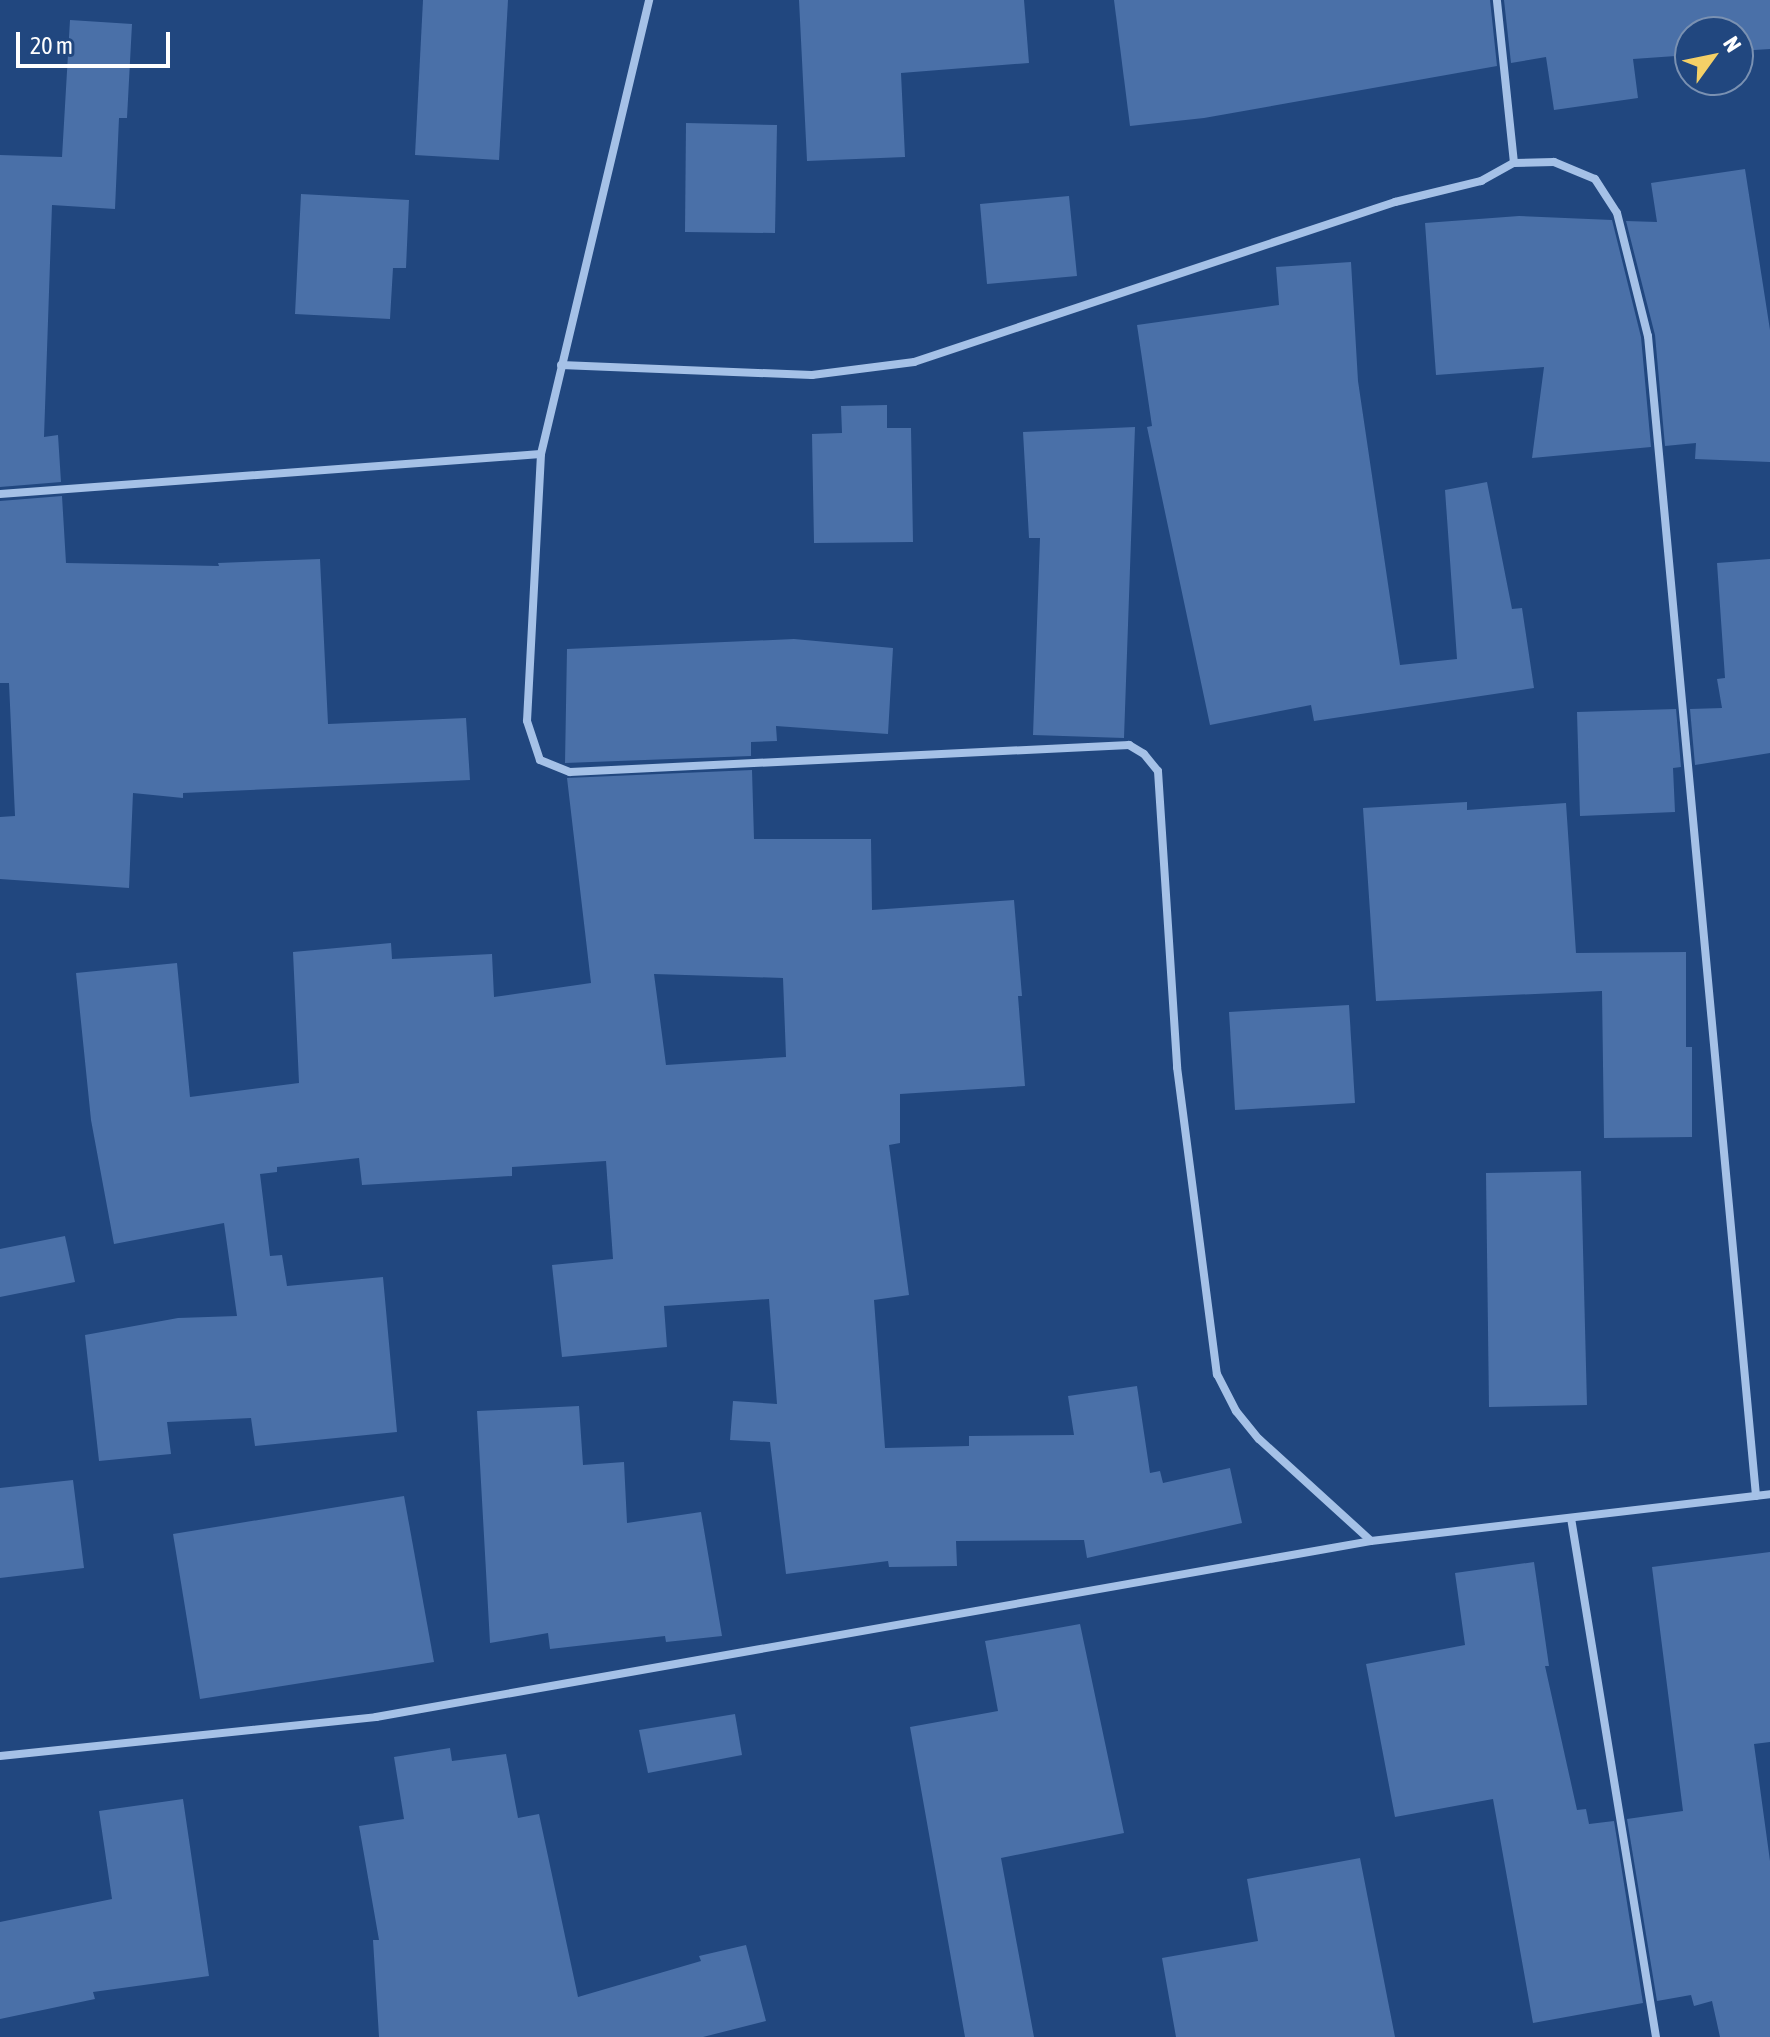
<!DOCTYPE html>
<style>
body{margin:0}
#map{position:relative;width:1770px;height:2037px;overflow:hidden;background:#21477f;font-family:"Asap Condensed",sans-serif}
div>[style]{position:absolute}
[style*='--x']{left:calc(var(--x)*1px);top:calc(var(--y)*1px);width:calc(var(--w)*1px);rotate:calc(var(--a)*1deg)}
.building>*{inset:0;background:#4a70a8}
.street>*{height:8px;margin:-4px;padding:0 4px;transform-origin:4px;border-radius:4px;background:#a5c1e7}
span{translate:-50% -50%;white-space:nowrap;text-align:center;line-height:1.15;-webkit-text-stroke:6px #21477f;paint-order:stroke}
.north{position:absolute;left:1674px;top:16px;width:80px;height:80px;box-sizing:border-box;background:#21477f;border:2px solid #7a91b2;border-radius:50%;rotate:57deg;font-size:22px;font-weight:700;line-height:32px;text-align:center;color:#fff}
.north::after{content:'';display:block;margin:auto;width:28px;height:36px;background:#f4d067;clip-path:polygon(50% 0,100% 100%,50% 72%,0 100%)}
.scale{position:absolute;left:16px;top:32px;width:154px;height:36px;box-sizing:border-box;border:4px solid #fff;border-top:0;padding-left:10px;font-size:24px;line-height:28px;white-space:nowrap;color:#fff;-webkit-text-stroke:6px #21477f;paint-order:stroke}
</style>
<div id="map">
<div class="building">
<i style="clip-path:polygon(423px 0,508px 0,499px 160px,415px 155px)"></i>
<i style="clip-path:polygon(799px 0,1024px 0,1029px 63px,901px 73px,905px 157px,807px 161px)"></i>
<i style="clip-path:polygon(1114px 0,1490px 0,1497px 66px,1204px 118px,1130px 126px)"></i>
<i style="clip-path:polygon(1504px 0,1770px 0,1770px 49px,1738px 51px,1738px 32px,1690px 32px,1690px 55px,1633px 59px,1638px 98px,1554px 110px,1546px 57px,1511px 63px)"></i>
<i style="clip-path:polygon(70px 20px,132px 24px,127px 118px,119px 118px,115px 209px,52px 205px,44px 437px,58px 435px,61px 482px,0 487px,0 155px,62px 157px)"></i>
<i style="clip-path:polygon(686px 123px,777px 125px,775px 233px,685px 232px)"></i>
<i style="clip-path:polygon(1745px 169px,1770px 330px,1770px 462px,1695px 459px,1696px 443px,1665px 446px,1655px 335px,1626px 221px,1657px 222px,1651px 183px)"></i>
<i style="clip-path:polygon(301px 194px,409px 200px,406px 268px,393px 268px,390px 319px,295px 314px)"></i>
<i style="clip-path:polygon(1069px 196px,1077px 276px,987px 284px,980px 204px)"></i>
<i style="clip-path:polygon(1519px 216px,1612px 220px,1641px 337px,1651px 447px,1532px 458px,1544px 367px,1436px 375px,1425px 223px)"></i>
<i style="clip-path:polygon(1351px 262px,1358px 381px,1400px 665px,1457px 659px,1445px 490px,1487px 482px,1512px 609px,1522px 608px,1534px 688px,1314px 721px,1311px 705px,1210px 725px,1147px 427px,1152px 426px,1137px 325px,1279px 305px,1276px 267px)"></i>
<i style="clip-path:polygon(887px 405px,887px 428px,911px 428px,913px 542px,814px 543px,812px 434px,842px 433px,841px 406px)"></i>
<i style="clip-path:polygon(1135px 427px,1124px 738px,1033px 735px,1040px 538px,1029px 538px,1023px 432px)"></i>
<i style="clip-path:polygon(62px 496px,66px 563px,219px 566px,218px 563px,320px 559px,328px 724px,466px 718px,470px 780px,183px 793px,183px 798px,133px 793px,129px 888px,0 879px,0 817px,15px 816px,9px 683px,0 683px,0 501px)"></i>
<i style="clip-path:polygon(1770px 559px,1770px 753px,1695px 765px,1690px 709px,1722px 708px,1717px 679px,1725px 678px,1717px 563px)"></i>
<i style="clip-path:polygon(794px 639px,893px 648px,888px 734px,776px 726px,777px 741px,751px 742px,751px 756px,565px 763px,567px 649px)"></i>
<i style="clip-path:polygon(1676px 709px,1681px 767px,1673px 768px,1675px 812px,1580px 816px,1577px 712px)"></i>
<i style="clip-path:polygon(evenodd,752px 770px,754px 839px,871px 839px,872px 910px,1014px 900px,1022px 996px,1018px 996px,1025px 1086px,900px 1094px,900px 1143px,889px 1145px,909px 1295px,874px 1300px,885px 1448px,969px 1446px,969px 1436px,1074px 1435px,1068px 1396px,1137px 1386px,1150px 1473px,1160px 1471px,1163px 1483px,1230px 1468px,1242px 1523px,1087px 1558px,1084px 1540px,956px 1541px,957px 1566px,889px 1567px,888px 1561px,786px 1574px,770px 1442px,730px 1440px,733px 1401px,777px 1404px,769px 1299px,664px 1306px,667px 1347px,562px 1357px,552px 1265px,613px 1259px,606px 1161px,512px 1167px,512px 1176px,362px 1185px,359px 1158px,277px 1167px,277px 1172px,260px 1174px,270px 1256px,282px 1255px,287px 1286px,383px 1277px,397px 1432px,255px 1446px,251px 1418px,167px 1422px,171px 1454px,99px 1461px,85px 1335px,178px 1318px,237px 1316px,224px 1223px,114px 1244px,91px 1120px,76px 973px,177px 963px,190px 1097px,299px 1083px,293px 952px,391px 943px,392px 959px,492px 954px,494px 997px,591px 983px,567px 778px,752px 770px,654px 974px,783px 978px,786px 1057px,666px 1065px,654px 974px)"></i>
<i style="clip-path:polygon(1467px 802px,1467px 810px,1566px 803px,1576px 953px,1686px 952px,1686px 1047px,1692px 1047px,1692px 1137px,1604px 1138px,1602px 991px,1376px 1001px,1363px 808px)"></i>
<i style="clip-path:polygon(1349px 1005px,1355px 1103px,1235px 1110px,1229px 1012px)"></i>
<i style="clip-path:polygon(1581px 1171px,1587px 1405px,1489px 1407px,1486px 1173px)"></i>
<i style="clip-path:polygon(65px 1236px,75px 1282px,0 1297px,0 1249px)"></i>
<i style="clip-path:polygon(579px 1406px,583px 1465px,624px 1462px,627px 1523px,701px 1512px,722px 1636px,666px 1642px,665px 1636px,550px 1649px,548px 1633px,490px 1643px,477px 1411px)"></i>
<i style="clip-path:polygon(73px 1480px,84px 1568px,0 1578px,0 1488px)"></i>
<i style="clip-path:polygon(404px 1496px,434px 1662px,200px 1699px,173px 1534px)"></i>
<i style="clip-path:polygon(1770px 1552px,1770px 1742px,1754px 1744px,1770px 1861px,1770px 2037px,1720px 2037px,1712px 2001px,1694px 2006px,1691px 1995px,1657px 2001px,1627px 1819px,1683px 1811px,1652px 1567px)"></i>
<i style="clip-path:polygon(1534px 1562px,1549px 1666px,1545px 1666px,1577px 1810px,1586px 1809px,1589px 1824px,1614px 1821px,1643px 2003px,1533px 2023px,1493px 1799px,1395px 1817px,1366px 1664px,1465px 1645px,1455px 1573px)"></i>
<i style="clip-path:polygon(1080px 1624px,1124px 1833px,1001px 1858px,1034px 2037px,965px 2037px,910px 1727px,998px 1711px,985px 1641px)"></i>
<i style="clip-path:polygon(735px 1714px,742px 1755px,648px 1773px,639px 1730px)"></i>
<i style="clip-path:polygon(450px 1748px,452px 1761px,506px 1754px,518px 1818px,539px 1814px,578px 1997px,701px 1961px,699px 1956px,746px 1945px,766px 2021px,703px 2037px,379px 2037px,373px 1940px,379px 1940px,359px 1826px,404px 1819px,394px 1757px)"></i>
<i style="clip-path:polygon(183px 1799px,209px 1976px,93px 1992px,95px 1999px,0 2019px,0 1922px,112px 1899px,99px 1811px)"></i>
<i style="clip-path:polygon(1360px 1858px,1395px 2037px,1176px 2037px,1162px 1958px,1258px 1941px,1247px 1879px)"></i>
</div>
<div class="street">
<i style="--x:1514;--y:163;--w:40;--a:-1.4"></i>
<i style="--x:1554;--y:162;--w:44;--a:22.5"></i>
<i style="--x:1595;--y:179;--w:40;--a:57.1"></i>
<i style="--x:1617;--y:213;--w:127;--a:75.9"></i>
<i style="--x:1648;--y:336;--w:1165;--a:84.68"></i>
<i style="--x:561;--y:365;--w:251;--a:2.3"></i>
<i style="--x:812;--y:375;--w:103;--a:-7.3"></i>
<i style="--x:914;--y:362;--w:507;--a:-18.4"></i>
<i style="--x:1395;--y:202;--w:89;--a:-13.7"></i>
<i style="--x:1481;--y:181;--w:38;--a:-29"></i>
<i style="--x:1514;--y:163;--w:164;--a:-96"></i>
<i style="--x:541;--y:454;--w:267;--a:93"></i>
<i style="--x:527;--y:721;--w:41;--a:71.6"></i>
<i style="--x:540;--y:760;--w:32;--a:22"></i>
<i style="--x:570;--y:772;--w:560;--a:-2.77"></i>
<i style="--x:1129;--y:745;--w:17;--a:31"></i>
<i style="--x:1144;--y:754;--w:22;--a:51"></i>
<i style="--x:1158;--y:771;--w:297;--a:86.3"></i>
<i style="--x:1177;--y:1067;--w:310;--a:82.6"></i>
<i style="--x:1217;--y:1374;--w:42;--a:62.8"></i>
<i style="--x:1236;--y:1411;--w:36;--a:51"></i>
<i style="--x:1259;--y:1439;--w:151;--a:42.3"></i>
<i style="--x:0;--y:494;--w:542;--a:-4.23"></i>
<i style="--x:541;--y:454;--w:467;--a:-76.6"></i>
<i style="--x:1571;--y:1518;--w:526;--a:80.7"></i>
<i style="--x:0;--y:1756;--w:378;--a:-5.9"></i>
<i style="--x:376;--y:1717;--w:1010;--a:-10.03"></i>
<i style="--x:1371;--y:1541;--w:402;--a:-6.7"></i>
</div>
<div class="north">N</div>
<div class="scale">20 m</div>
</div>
